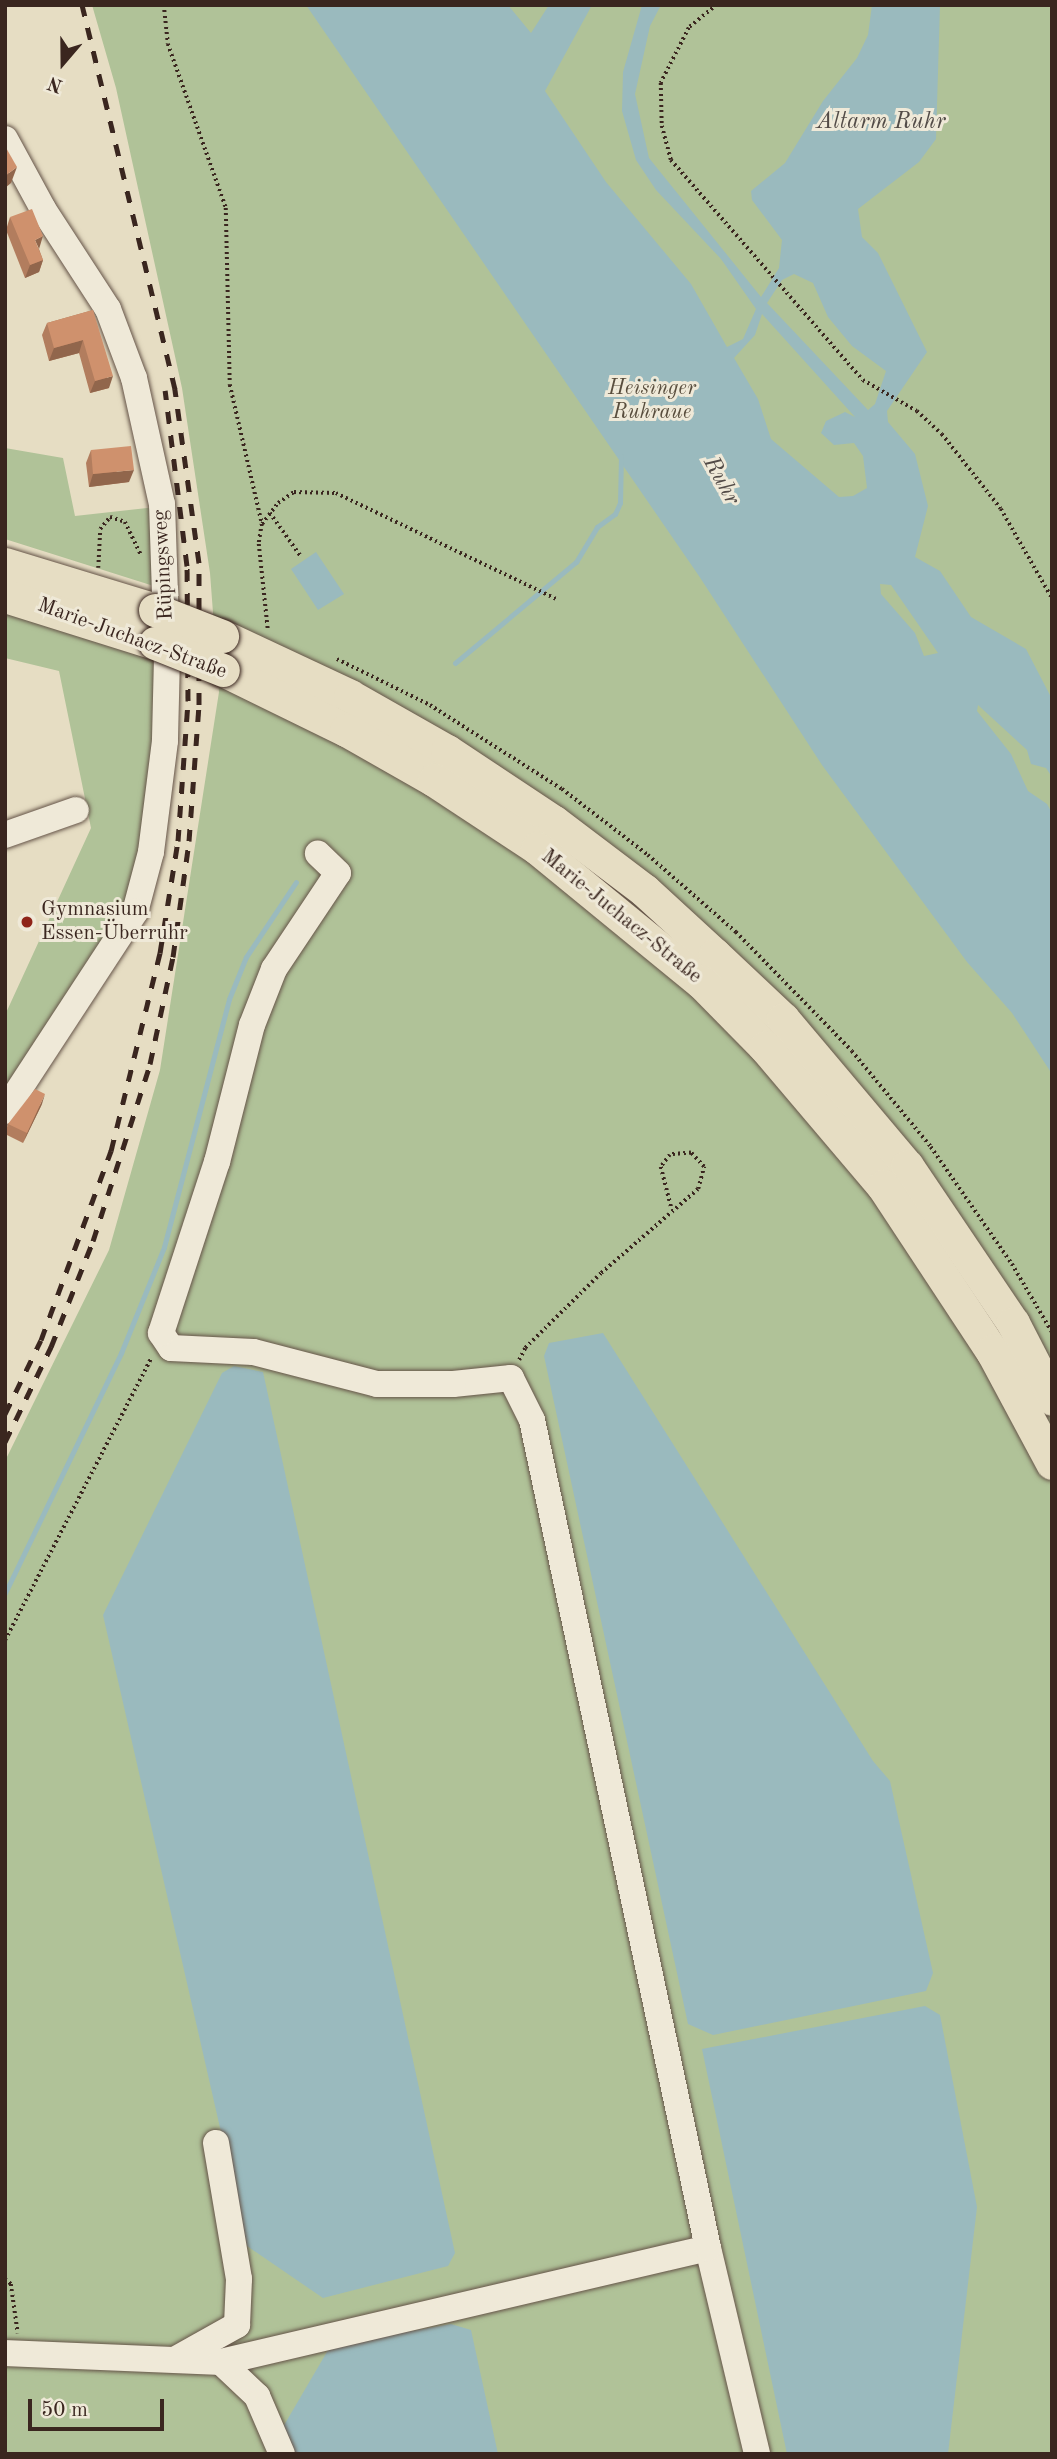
<!DOCTYPE html>
<meta charset="utf-8">
<style>
body{margin:0}
#map{position:relative;width:1057px;height:2459px;overflow:hidden;background:#e6ddc3;font-family:"Old Standard TT",serif}
div>[style]{position:absolute}
[style*='--x']{left:calc(var(--x)*1px);top:calc(var(--y)*1px);width:calc(var(--w)*1px);rotate:calc(var(--a)*1deg)}
.green>*{inset:0;background:#b0c298}
.water>*{inset:0;background:#9ababe}
.stream>*{height:5px;margin:-2.5px;padding:0 2.5px;transform-origin:2.5px;border-radius:2.5px;background:#9ababe}
.path>*{height:3.5px;margin-top:-1.75px;transform-origin:0;background:repeating-linear-gradient(90deg,#3a261f 0 2px,transparent 0 5.5px)}
.roads{filter:drop-shadow(0 0 2px #655448) drop-shadow(0 0 2px #655448)}
.minor>*{height:26px;margin:-13px;padding:0 13px;transform-origin:13px;border-radius:13px;background:#efe9d8}
.major>*{height:33px;margin:-16.5px;padding:0 16.5px;transform-origin:16.5px;border-radius:16.5px;background:#e6ddc3}
.rail>*{height:5px;margin-top:-2.5px;transform-origin:0;background:repeating-linear-gradient(90deg,#3a261f 0 12px,transparent 0 24px)}
.bridges{filter:drop-shadow(0 0 2px #3a261f) drop-shadow(0 0 2px #3a261f)}
.major-bridge>*{height:33px;margin:-16.5px;padding:0 16.5px;transform-origin:16.5px;border-radius:16.5px;background:#e6ddc3}
.wall>*{inset:0;background:#b27d5e}
.shaded-wall>*{inset:0;background:#91664c}
.building>*{inset:0;background:#cf916d}
.dots>*{width:19px;height:19px;translate:-50% -50%;box-sizing:border-box;border:4px solid #efe9d8;border-radius:50%}
span{translate:-50% -50%;white-space:nowrap;text-align:center;line-height:1.15;-webkit-text-stroke:6px #efe9d8;paint-order:stroke}
.park-label{font-size:21px;color:#584d3d;font-style:italic}
.street-label{font-size:21px;color:#3a261f}
.poi-label{font-size:21px;color:#3a261f}
.left{translate:0 -50%;text-align:left}
.water-label{font-size:23px;color:#524b47;font-style:italic}
.frame{position:absolute;inset:0;border:7px solid #3a261f;pointer-events:none}
.north{position:absolute;left:28px;top:28px;width:70px;height:70px;-webkit-text-stroke:5px #efe9d8;paint-order:stroke;rotate:200deg;font-size:19px;font-weight:700;line-height:28px;text-align:center;color:#3a261f}
.north::after{content:'';display:block;margin:auto;width:24px;height:32px;background:#3a261f;clip-path:polygon(50% 0,100% 100%,50% 72%,0 100%)}
.scale{position:absolute;left:28px;top:2399px;width:136px;height:32px;box-sizing:border-box;border:4px solid #3a261f;border-top:0;padding-left:9px;font-size:21px;line-height:24px;white-space:nowrap;color:#3a261f;-webkit-text-stroke:5px #efe9d8;paint-order:stroke}
</style>
<div id="map">
<div class="green">
<i style="clip-path:polygon(92px 5px,1052px 5px,1052px 2454px,5px 2454px,5px 1461px,109px 1250px,160px 1070px,219px 692px,210px 573px,182px 388px,116px 88px)"></i>
<i style="clip-path:polygon(5px 448px,63px 458px,75px 516px,156px 507px,160px 588px,5px 539px)"></i>
<i style="clip-path:polygon(5px 600px,164px 656px,141px 881px,5px 1101px,5px 1015px,91px 828px,59px 671px,5px 658px)"></i>
</div>
<div class="water">
<i style="clip-path:polygon(evenodd,306px 5px,508px 5px,531px 33px,549px 5px,592px 5px,545px 91px,606px 182px,691px 284px,727px 347px,743px 339px,756px 309px,721px 259px,656px 190px,636px 160px,622px 111px,623px 72px,642px 5px,661px 5px,650px 26px,635px 94px,649px 158px,761px 297px,779px 268px,782px 240px,752px 200px,751px 191px,785px 163px,823px 101px,857px 58px,868px 35px,872px 5px,940px 5px,936px 139px,919px 162px,858px 209px,862px 237px,878px 253px,927px 352px,887px 411px,888px 422px,915px 454px,928px 506px,915px 557px,940px 571px,971px 617px,1026px 649px,1052px 699px,1052px 777px,1046px 768px,1031px 764px,1027px 750px,978px 705px,977px 711px,1011px 754px,1028px 791px,1047px 804px,1052px 813px,1052px 1074px,1012px 1013px,967px 962px,822px 765px,699px 576px,306px 5px,794px 274px,813px 283px,828px 317px,852px 346px,886px 371px,875px 404px,868px 410px,767px 303px,782px 280px,794px 274px,306px 5px,762px 314px,855px 417px,845px 412px,826px 421px,821px 433px,834px 445px,854px 443px,863px 456px,867px 488px,853px 496px,839px 497px,771px 439px,758px 399px,734px 358px,755px 335px,762px 314px,306px 5px,880px 584px,891px 585px,938px 653px,924px 656px,915px 633px,881px 594px,880px 584px)"></i>
<i style="clip-path:polygon(316px 552px,344px 594px,318px 610px,291px 569px)"></i>
<i style="clip-path:polygon(603px 1333px,873px 1761px,890px 1781px,933px 1973px,926px 1991px,713px 2035px,688px 2024px,544px 1356px,549px 1343px)"></i>
<i style="clip-path:polygon(234px 1366px,263px 1372px,455px 2253px,448px 2266px,323px 2298px,247px 2246px,103px 1615px,222px 1373px)"></i>
<i style="clip-path:polygon(925px 2006px,940px 2015px,977px 2207px,948px 2454px,787px 2454px,702px 2049px)"></i>
<i style="clip-path:polygon(451px 2324px,471px 2330px,498px 2454px,289px 2454px,283px 2427px,331px 2345px)"></i>
</div>
<div class="stream">
<i style="--x:455;--y:663;--w:158;--a:-39.9"></i>
<i style="--x:576;--y:562;--w:41;--a:-59"></i>
<i style="--x:597;--y:527;--w:22;--a:-36"></i>
<i style="--x:615;--y:514;--w:12;--a:-66"></i>
<i style="--x:620;--y:503;--w:47;--a:-88.8"></i>
<i style="--x:5;--y:1593;--w:267;--a:-64.2"></i>
<i style="--x:121;--y:1353;--w:114;--a:-67.9"></i>
<i style="--x:164;--y:1247;--w:256;--a:-75.3"></i>
<i style="--x:229;--y:999;--w:45;--a:-68"></i>
<i style="--x:246;--y:957;--w:90;--a:-56.3"></i>
</div>
<div class="path">
<i style="--x:164;--y:5;--w:39;--a:84"></i>
<i style="--x:168;--y:44;--w:174;--a:70.5"></i>
<i style="--x:226;--y:208;--w:177;--a:88.7"></i>
<i style="--x:230;--y:385;--w:143;--a:77"></i>
<i style="--x:262;--y:524;--w:20;--a:99"></i>
<i style="--x:259;--y:544;--w:85;--a:84"></i>
<i style="--x:717;--y:5;--w:36;--a:141"></i>
<i style="--x:689;--y:28;--w:62;--a:117"></i>
<i style="--x:661;--y:83;--w:43;--a:88.7"></i>
<i style="--x:662;--y:126;--w:35;--a:75"></i>
<i style="--x:671;--y:160;--w:292;--a:48.9"></i>
<i style="--x:863;--y:380;--w:62;--a:29.9"></i>
<i style="--x:917;--y:411;--w:34;--a:43"></i>
<i style="--x:942;--y:434;--w:95;--a:51.8"></i>
<i style="--x:1001;--y:509;--w:103;--a:60.2"></i>
<i style="--x:270;--y:513;--w:52;--a:54.5"></i>
<i style="--x:262;--y:524;--w:26;--a:-53"></i>
<i style="--x:278;--y:503;--w:19;--a:-35"></i>
<i style="--x:294;--y:492;--w:42;--a:1.4"></i>
<i style="--x:336;--y:493;--w:244;--a:25.7"></i>
<i style="--x:98;--y:568;--w:39;--a:-87"></i>
<i style="--x:100;--y:529;--w:16;--a:-50"></i>
<i style="--x:110;--y:517;--w:16;--a:18"></i>
<i style="--x:125;--y:522;--w:37;--a:64"></i>
<i style="--x:337;--y:659;--w:104;--a:26.3"></i>
<i style="--x:430;--y:705;--w:156;--a:32.5"></i>
<i style="--x:562;--y:789;--w:108;--a:37.5"></i>
<i style="--x:648;--y:855;--w:117;--a:41.2"></i>
<i style="--x:736;--y:932;--w:166;--a:45.7"></i>
<i style="--x:852;--y:1051;--w:124;--a:50.5"></i>
<i style="--x:931;--y:1147;--w:142;--a:55.3"></i>
<i style="--x:1012;--y:1264;--w:79;--a:59.5"></i>
<i style="--x:519;--y:1360;--w:13;--a:-63"></i>
<i style="--x:525;--y:1348;--w:107;--a:-44.6"></i>
<i style="--x:601;--y:1273;--w:128;--a:-40.9"></i>
<i style="--x:698;--y:1189;--w:23;--a:-75"></i>
<i style="--x:704;--y:1167;--w:19;--a:-133"></i>
<i style="--x:691;--y:1153;--w:21;--a:175"></i>
<i style="--x:670;--y:1155;--w:15;--a:127"></i>
<i style="--x:661;--y:1167;--w:44;--a:75.7"></i>
<i style="--x:5;--y:1640;--w:318;--a:-62.6"></i>
<i style="--x:5;--y:2279;--w:8;--a:40"></i>
<i style="--x:11;--y:2284;--w:50;--a:82"></i>
</div>
<div class="roads">
<div class="minor">
<i style="--x:5;--y:139;--w:80;--a:61.5"></i>
<i style="--x:43;--y:209;--w:119;--a:57"></i>
<i style="--x:108;--y:309;--w:74;--a:69.4"></i>
<i style="--x:134;--y:378;--w:129;--a:77.5"></i>
<i style="--x:162;--y:504;--w:153;--a:88.1"></i>
<i style="--x:167;--y:657;--w:84;--a:91.4"></i>
<i style="--x:165;--y:741;--w:112;--a:97.2"></i>
<i style="--x:151;--y:852;--w:62;--a:104.9"></i>
<i style="--x:135;--y:912;--w:238;--a:123.2"></i>
<i style="--x:5;--y:835;--w:75;--a:-19.4"></i>
<i style="--x:708;--y:2248;--w:212;--a:76.6"></i>
<i style="--x:5;--y:2353;--w:216;--a:2.4"></i>
<i style="--x:221;--y:2362;--w:500;--a:-13.17"></i>
<i style="--x:708;--y:2248;--w:846;--a:-102"></i>
<i style="--x:532;--y:1420;--w:47;--a:-116.6"></i>
<i style="--x:511;--y:1378;--w:58;--a:174.1"></i>
<i style="--x:453;--y:1384;--w:76;--a:180"></i>
<i style="--x:377;--y:1384;--w:128;--a:-165.5"></i>
<i style="--x:253;--y:1352;--w:82;--a:-177.2"></i>
<i style="--x:171;--y:1348;--w:18;--a:-124"></i>
<i style="--x:161;--y:1333;--w:180;--a:-71.9"></i>
<i style="--x:217;--y:1162;--w:141;--a:-75.7"></i>
<i style="--x:252;--y:1025;--w:60;--a:-68.6"></i>
<i style="--x:274;--y:969;--w:115;--a:-56.3"></i>
<i style="--x:338;--y:873;--w:28;--a:-136"></i>
<i style="--x:176;--y:2359;--w:70;--a:-29.1"></i>
<i style="--x:237;--y:2325;--w:46;--a:-87.5"></i>
<i style="--x:239;--y:2279;--w:138;--a:-99.6"></i>
<i style="--x:221;--y:2362;--w:50;--a:43.4"></i>
<i style="--x:257;--y:2396;--w:63;--a:66.7"></i>
</div>
<div class="major">
<i style="--x:5;--y:564;--w:157;--a:17"></i>
<i style="--x:5;--y:596;--w:157;--a:17.4"></i>
<i style="--x:222;--y:636;--w:141;--a:25.1"></i>
<i style="--x:350;--y:696;--w:112;--a:29.6"></i>
<i style="--x:447;--y:751;--w:128;--a:33.6"></i>
<i style="--x:554;--y:822;--w:113;--a:37.1"></i>
<i style="--x:644;--y:890;--w:96;--a:42.5"></i>
<i style="--x:715;--y:955;--w:93;--a:43.3"></i>
<i style="--x:783;--y:1019;--w:192;--a:49.9"></i>
<i style="--x:907;--y:1166;--w:189;--a:56"></i>
<i style="--x:1013;--y:1323;--w:85;--a:62.8"></i>
<i style="--x:223;--y:670;--w:137;--a:26"></i>
<i style="--x:346;--y:730;--w:101;--a:29.6"></i>
<i style="--x:434;--y:780;--w:123;--a:33.4"></i>
<i style="--x:537;--y:848;--w:212;--a:39.3"></i>
<i style="--x:701;--y:982;--w:91;--a:45.4"></i>
<i style="--x:765;--y:1047;--w:182;--a:49.7"></i>
<i style="--x:883;--y:1186;--w:198;--a:56.6"></i>
<i style="--x:992;--y:1351;--w:127;--a:61.8"></i>
</div>
</div>
<div class="rail">
<i style="--x:5;--y:1414;--w:82;--a:-64.1"></i>
<i style="--x:41;--y:1340;--w:202;--a:-69.7"></i>
<i style="--x:111;--y:1151;--w:204;--a:-76.1"></i>
<i style="--x:160;--y:953;--w:113;--a:-80.9"></i>
<i style="--x:178;--y:841;--w:140;--a:-85.9"></i>
<i style="--x:188;--y:701;--w:135;--a:-90.4"></i>
<i style="--x:187;--y:566;--w:177;--a:-97.1"></i>
<i style="--x:5;--y:1442;--w:106;--a:-64.2"></i>
<i style="--x:51;--y:1347;--w:114;--a:-68.4"></i>
<i style="--x:93;--y:1241;--w:186;--a:-72.1"></i>
<i style="--x:150;--y:1064;--w:109;--a:-77.9"></i>
<i style="--x:173;--y:957;--w:117;--a:-82.1"></i>
<i style="--x:189;--y:841;--w:136;--a:-85.8"></i>
<i style="--x:199;--y:705;--w:142;--a:-90"></i>
<i style="--x:199;--y:563;--w:176;--a:-97.9"></i>
<i style="--x:175;--y:389;--w:395;--a:-103.6"></i>
</div>
<div class="bridges">
<div class="major-bridge">
<i style="--x:155;--y:610;--w:72;--a:21.2"></i>
<i style="--x:155;--y:643;--w:73;--a:21.7"></i>
</div>
</div>
<div class="wall">
<i style="clip-path:polygon(10px 217px,39px 249px,43px 260px,39px 272px,25px 278px,6px 230px)"></i>
<i style="clip-path:polygon(93px 310px,109px 388px,90px 393px,79px 353px,49px 361px,42px 335px,47px 323px)"></i>
<i style="clip-path:polygon(91px 450px,129px 482px,89px 487px,86px 463px)"></i>
<i style="clip-path:polygon(42px 1104px,23px 1143px,5px 1134px,8px 1124px)"></i>
</div>
<div class="shaded-wall">
<i style="clip-path:polygon(17px 167px,11px 183px,5px 188px,5px 176px)"></i>
<i style="clip-path:polygon(43px 236px,39px 249px,35px 240px)"></i>
<i style="clip-path:polygon(43px 260px,39px 272px,25px 278px,30px 265px)"></i>
<i style="clip-path:polygon(83px 340px,79px 353px,49px 361px,54px 348px)"></i>
<i style="clip-path:polygon(113px 376px,109px 388px,90px 393px,95px 381px)"></i>
<i style="clip-path:polygon(134px 470px,129px 482px,89px 487px,93px 474px)"></i>
<i style="clip-path:polygon(45px 1094px,42px 1104px,23px 1143px,27px 1133px)"></i>
</div>
<div class="building">
<i style="clip-path:polygon(5px 146px,17px 167px,5px 176px)"></i>
<i style="clip-path:polygon(32px 209px,43px 236px,35px 240px,43px 260px,30px 265px,10px 217px)"></i>
<i style="clip-path:polygon(93px 310px,113px 376px,95px 381px,83px 340px,54px 348px,47px 323px)"></i>
<i style="clip-path:polygon(131px 446px,134px 470px,93px 474px,91px 450px)"></i>
<i style="clip-path:polygon(35px 1089px,45px 1094px,27px 1133px,8px 1124px)"></i>
</div>
<div class="dots">
<i style="left:27px;top:922px;background:#8f2418"></i>
</div>
<div class="park-label">
<span style="left:652px;top:401px">Heisinger<br>Ruhraue</span>
</div>
<div class="street-label">
<span style="left:164px;top:565px;rotate:-93deg">Rüpingsweg</span>
<span style="left:132px;top:639px;rotate:20deg">Marie-Juchacz-Straße</span>
<span style="left:621px;top:917px;rotate:39deg">Marie-Juchacz-Straße</span>
</div>
<div class="poi-label">
<span class="left" style="left:41px;top:922px">Gymnasium<br>Essen-Überruhr</span>
</div>
<div class="water-label">
<span style="left:881px;top:122px">Altarm Ruhr</span>
<span style="left:721px;top:481px;rotate:61deg">Ruhr</span>
</div>
<div class="frame"></div>
<div class="north">N</div>
<div class="scale">50 m</div>
</div>
